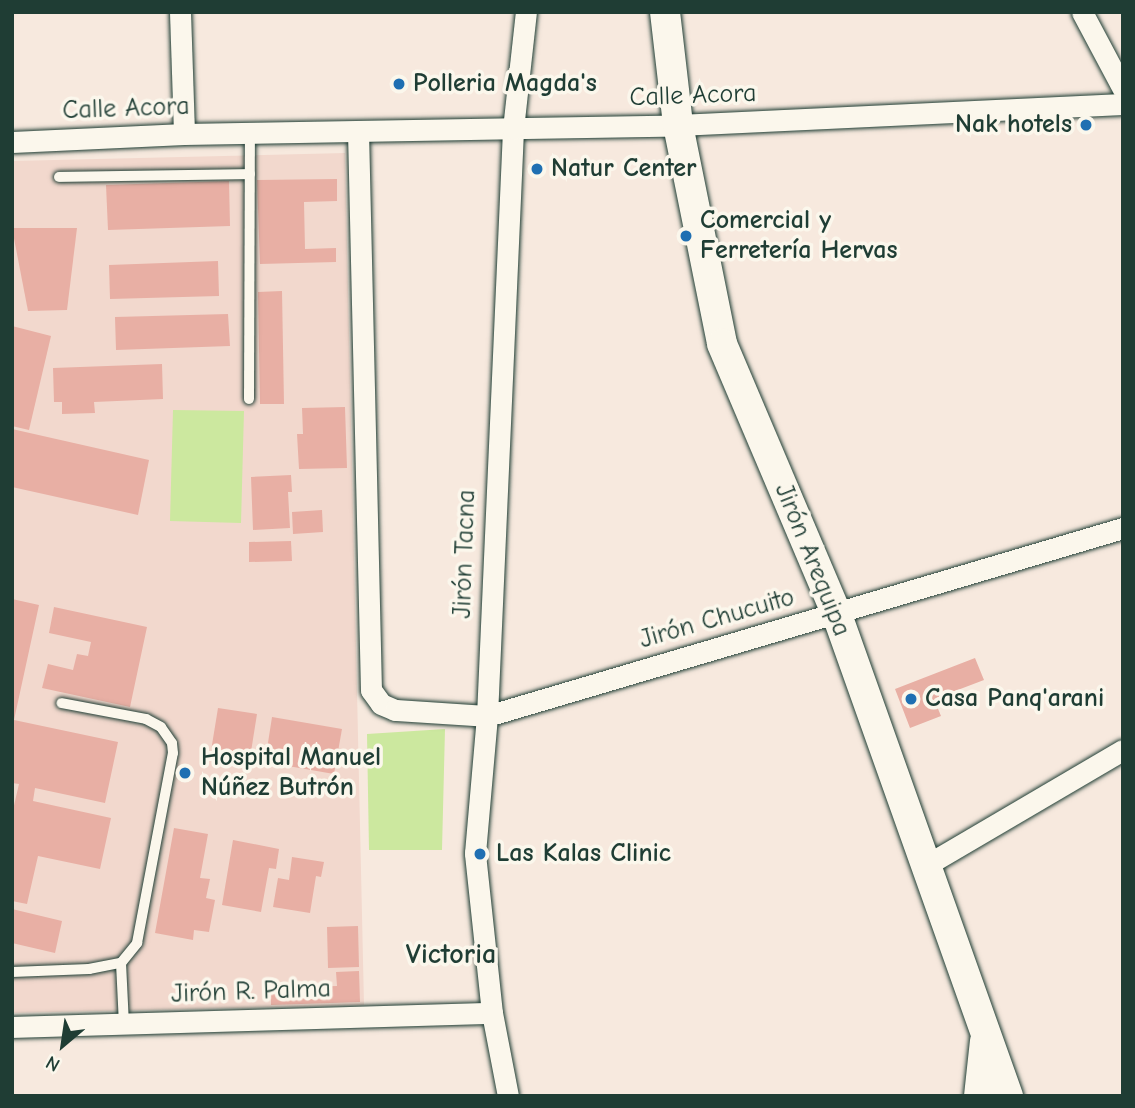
<!DOCTYPE html>
<meta charset="utf-8">
<style>
body{margin:0}
#map{position:relative;width:1135px;height:1108px;overflow:hidden;background:#f7e9de;font-family:"Comic Neue",sans-serif}
div>[style]{position:absolute}
[style*='--x']{left:calc(var(--x)*1px);top:calc(var(--y)*1px);width:calc(var(--w)*1px);rotate:calc(var(--a)*1deg)}
.built>*{inset:0;background:#f2d8cd}
.green>*{inset:0;background:#cce89f}
.building>*{inset:0;background:#e8afa4}
.roads{filter:drop-shadow(0 0 2px #1f3d34) drop-shadow(0 0 2px #1f3d34)}
.lane>*{height:10px;margin:-5px;padding:0 5px;transform-origin:5px;border-radius:5px;background:#fbf7ec}
.street>*{height:21px;margin:-10.5px;padding:0 10.5px;transform-origin:10.5px;border-radius:10.5px;background:#fbf7ec}
.secondary>*{height:30px;margin:-15px;padding:0 15px;transform-origin:15px;border-radius:15px;background:#fbf7ec}
.dots>*{width:19px;height:19px;translate:-50% -50%;box-sizing:border-box;border:4px solid #fbf7ec;border-radius:50%}
span{translate:-50% -50%;white-space:nowrap;text-align:center;line-height:1.15;-webkit-text-stroke:7px #fbf7ec;paint-order:stroke}
.poi-label{font-size:26px;color:#1f3d34;font-weight:700}
.left{translate:0 -50%;text-align:left}
.right{translate:-100% -50%;text-align:right}
.street-label{font-size:26px;color:#1f3d34}
.neighbourhood-label{font-size:28px;color:#1f3d34;font-weight:700}
.frame{position:absolute;inset:0;border:14px solid #1f3d34;pointer-events:none}
.north{position:absolute;left:28px;top:1010px;width:70px;height:70px;-webkit-text-stroke:5px #fbf7ec;paint-order:stroke;rotate:209deg;font-size:19px;font-weight:700;line-height:28px;text-align:center;color:#1f3d34}
.north::after{content:'';display:block;margin:auto;width:24px;height:32px;background:#1f3d34;clip-path:polygon(50% 0,100% 100%,50% 72%,0 100%)}
</style>
<div id="map">
<div class="built">
<i style="clip-path:polygon(345px 153px,364px 1005px,12px 1013px,12px 161px)"></i>
</div>
<div class="green">
<i style="clip-path:polygon(173px 410px,244px 411px,241px 523px,170px 521px)"></i>
<i style="clip-path:polygon(445px 729px,442px 850px,369px 850px,367px 734px)"></i>
</div>
<div class="building">
<i style="clip-path:polygon(337px 179px,337px 201px,304px 202px,305px 249px,336px 248px,336px 262px,260px 264px,257px 180px)"></i>
<i style="clip-path:polygon(229px 181px,230px 226px,108px 230px,106px 185px)"></i>
<i style="clip-path:polygon(12px 228px,77px 228px,67px 310px,28px 311px)"></i>
<i style="clip-path:polygon(218px 261px,219px 296px,110px 299px,109px 265px)"></i>
<i style="clip-path:polygon(282px 291px,284px 404px,260px 404px,258px 292px)"></i>
<i style="clip-path:polygon(228px 314px,230px 346px,116px 350px,115px 317px)"></i>
<i style="clip-path:polygon(12px 326px,51px 336px,29px 430px,12px 426px)"></i>
<i style="clip-path:polygon(162px 364px,163px 399px,94px 402px,95px 413px,62px 414px,62px 402px,54px 402px,53px 368px)"></i>
<i style="clip-path:polygon(345px 407px,347px 468px,299px 469px,297px 434px,303px 434px,302px 408px)"></i>
<i style="clip-path:polygon(12px 429px,149px 460px,138px 515px,12px 487px)"></i>
<i style="clip-path:polygon(291px 475px,292px 492px,288px 492px,290px 528px,253px 530px,251px 477px)"></i>
<i style="clip-path:polygon(322px 510px,323px 532px,293px 534px,292px 512px)"></i>
<i style="clip-path:polygon(291px 541px,292px 561px,249px 562px,249px 542px)"></i>
<i style="clip-path:polygon(12px 599px,39px 605px,14px 720px,118px 742px,105px 803px,35px 788px,33px 801px,111px 818px,100px 869px,38px 856px,27px 904px,12px 901px,12px 814px,19px 784px,12px 783px)"></i>
<i style="clip-path:polygon(54px 607px,147px 627px,130px 707px,42px 688px,48px 664px,73px 670px,77px 654px,88px 656px,91px 642px,49px 633px)"></i>
<i style="clip-path:polygon(975px 658px,984px 680px,934px 699px,941px 716px,910px 728px,895px 689px)"></i>
<i style="clip-path:polygon(218px 708px,257px 714px,250px 758px,211px 751px)"></i>
<i style="clip-path:polygon(272px 717px,342px 729px,334px 774px,265px 762px)"></i>
<i style="clip-path:polygon(174px 828px,208px 834px,200px 878px,210px 879px,206px 898px,215px 900px,209px 932px,194px 930px,193px 940px,155px 933px)"></i>
<i style="clip-path:polygon(233px 840px,279px 849px,276px 869px,269px 868px,261px 912px,222px 905px)"></i>
<i style="clip-path:polygon(292px 857px,324px 862px,321px 877px,316px 876px,310px 913px,273px 907px,278px 878px,289px 880px)"></i>
<i style="clip-path:polygon(12px 909px,62px 921px,55px 953px,12px 943px)"></i>
<i style="clip-path:polygon(358px 926px,359px 967px,328px 968px,327px 927px)"></i>
<i style="clip-path:polygon(359px 971px,360px 1002px,271px 1005px,271px 988px,337px 986px,336px 972px)"></i>
</div>
<div class="roads">
<div class="lane">
<i style="--x:59;--y:177;--w:191;--a:-0.9"></i>
<i style="--x:249;--y:399;--w:266;--a:-89.8"></i>
<i style="--x:121;--y:963;--w:61;--a:87.2"></i>
<i style="--x:12;--y:972;--w:77;--a:-2.2"></i>
<i style="--x:89;--y:969;--w:33;--a:-11"></i>
<i style="--x:121;--y:963;--w:26;--a:-51"></i>
<i style="--x:137;--y:943;--w:193;--a:-79.3"></i>
<i style="--x:173;--y:753;--w:10;--a:-96"></i>
<i style="--x:172;--y:743;--w:19;--a:-125"></i>
<i style="--x:161;--y:727;--w:17;--a:-152"></i>
<i style="--x:146;--y:719;--w:86;--a:-169.3"></i>
</div>
<div class="street">
<i style="--x:180;--y:12;--w:122;--a:88.1"></i>
<i style="--x:1082;--y:12;--w:87;--a:62"></i>
<i style="--x:358;--y:131;--w:559;--a:88.67"></i>
<i style="--x:371;--y:690;--w:17;--a:54"></i>
<i style="--x:381;--y:704;--w:15;--a:23"></i>
<i style="--x:395;--y:710;--w:92;--a:3.7"></i>
<i style="--x:487;--y:716;--w:663;--a:-16.47"></i>
<i style="--x:12;--y:142;--w:172;--a:-2.7"></i>
<i style="--x:184;--y:134;--w:494;--a:-1"></i>
<i style="--x:678;--y:125;--w:445;--a:-2.7"></i>
<i style="--x:925;--y:866;--w:229;--a:-30.4"></i>
<i style="--x:12;--y:1027;--w:480;--a:-1.7"></i>
<i style="--x:508;--y:1096;--w:85;--a:-100.9"></i>
<i style="--x:492;--y:1013;--w:161;--a:-96.1"></i>
<i style="--x:475;--y:853;--w:138;--a:-85"></i>
<i style="--x:487;--y:716;--w:588;--a:-87.46"></i>
<i style="--x:513;--y:129;--w:118;--a:-83.7"></i>
</div>
<div class="secondary">
<i style="--x:665;--y:12;--w:114;--a:83.4"></i>
<i style="--x:678;--y:125;--w:223;--a:78.6"></i>
<i style="--x:722;--y:344;--w:291;--a:67"></i>
<i style="--x:836;--y:612;--w:514;--a:70.44"></i>
<i style="--x:979;--y:1096;--w:55;--a:-83.8"></i>
</div>
</div>
<div class="dots">
<i style="left:399px;top:84px;background:#1f6fb2"></i>
<i style="left:1086px;top:125px;background:#1f6fb2"></i>
<i style="left:537px;top:169px;background:#1f6fb2"></i>
<i style="left:686px;top:236px;background:#1f6fb2"></i>
<i style="left:911px;top:699px;background:#1f6fb2"></i>
<i style="left:185px;top:773px;background:#1f6fb2"></i>
<i style="left:480px;top:854px;background:#1f6fb2"></i>
</div>
<div class="poi-label">
<span class="left" style="left:413px;top:84px">Polleria Magda's</span>
<span class="right" style="left:1072px;top:125px">Nak hotels</span>
<span class="left" style="left:551px;top:169px">Natur Center</span>
<span class="left" style="left:700px;top:236px">Comercial y<br>Ferretería Hervas</span>
<span class="left" style="left:925px;top:699px">Casa Panq'arani</span>
<span class="left" style="left:201px;top:773px">Hospital Manuel<br>Núñez Butrón</span>
<span class="left" style="left:496px;top:854px">Las Kalas Clinic</span>
</div>
<div class="street-label">
<span style="left:693px;top:96px;rotate:-2deg">Calle Acora</span>
<span style="left:126px;top:109px;rotate:-2deg">Calle Acora</span>
<span style="left:465px;top:554px;rotate:-88deg">Jirón Tacna</span>
<span style="left:812px;top:560px;rotate:68deg">Jirón Arequipa</span>
<span style="left:717px;top:619px;rotate:-16deg">Jirón Chucuito</span>
<span style="left:251px;top:992px;rotate:-2deg">Jirón R. Palma</span>
</div>
<div class="neighbourhood-label">
<span style="left:451px;top:954px">Victoria</span>
</div>
<div class="frame"></div>
<div class="north">N</div>
</div>
